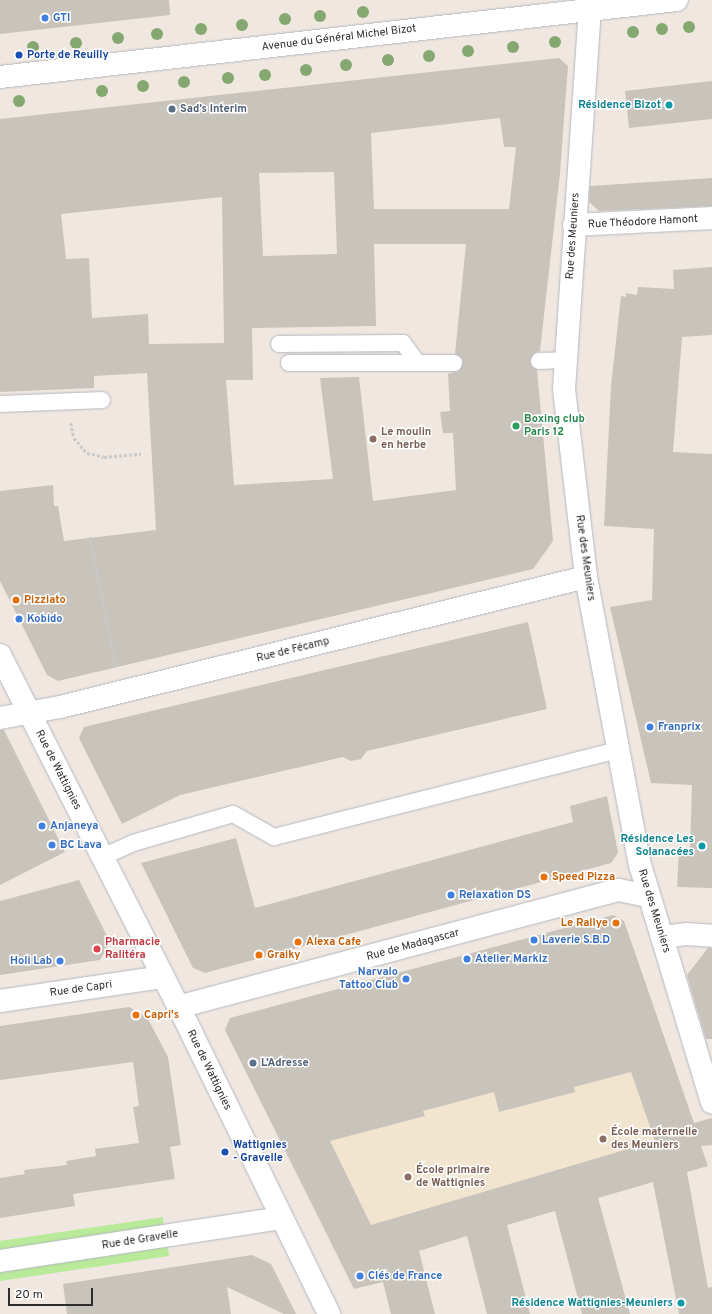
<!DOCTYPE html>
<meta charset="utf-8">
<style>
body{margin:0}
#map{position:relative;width:712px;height:1314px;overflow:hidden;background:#f0e8e0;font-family:Overpass,sans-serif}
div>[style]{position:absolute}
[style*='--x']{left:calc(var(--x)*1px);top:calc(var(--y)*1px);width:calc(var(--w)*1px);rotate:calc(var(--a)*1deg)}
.education>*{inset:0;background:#f2e5cf}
.green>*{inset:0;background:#b9ea99}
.building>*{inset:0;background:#c8c3bb}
.path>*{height:2.5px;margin-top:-1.25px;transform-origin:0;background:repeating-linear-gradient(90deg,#c9c9c9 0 3px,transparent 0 5px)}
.roads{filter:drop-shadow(0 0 1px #b4b7c2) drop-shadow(0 0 1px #b4b7c2)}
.service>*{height:16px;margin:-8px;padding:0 8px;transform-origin:8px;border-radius:8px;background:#fff}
.pedestrian>*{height:22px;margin:-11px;padding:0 11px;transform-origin:11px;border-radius:11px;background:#fff}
.minor>*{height:22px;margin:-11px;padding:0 11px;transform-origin:11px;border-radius:11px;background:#fff}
.trees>*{width:12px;height:12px;margin:-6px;border-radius:50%;background:#85a870}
.dots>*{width:11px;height:11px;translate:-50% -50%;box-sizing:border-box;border:2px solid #fff;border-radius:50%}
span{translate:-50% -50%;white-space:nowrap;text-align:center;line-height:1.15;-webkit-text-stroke:3px #fff;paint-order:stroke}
.shop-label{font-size:11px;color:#366cbe;font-weight:700}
.left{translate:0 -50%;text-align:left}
.right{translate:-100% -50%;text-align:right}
.street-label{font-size:11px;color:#2e2e2e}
.transit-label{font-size:11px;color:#164399;font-weight:700}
.culture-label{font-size:11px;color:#0d838f;font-weight:700}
.service-label{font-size:11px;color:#4e5e75;font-weight:700}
.leisure-label{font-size:11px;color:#27864d;font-weight:700}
.education-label{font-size:11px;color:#785e54;font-weight:700}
.food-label{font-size:11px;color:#c56008;font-weight:700}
.health-label{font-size:11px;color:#be3a42;font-weight:700}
.scale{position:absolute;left:8px;top:1288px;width:85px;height:18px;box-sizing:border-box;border:2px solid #2e2e2e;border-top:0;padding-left:5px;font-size:12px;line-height:14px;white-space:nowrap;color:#2e2e2e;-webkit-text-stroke:3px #fff;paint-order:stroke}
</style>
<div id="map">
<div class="education">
<i style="clip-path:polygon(661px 1029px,708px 1166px,346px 1272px,323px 1118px)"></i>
</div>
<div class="green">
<i style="clip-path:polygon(163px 1217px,164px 1230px,0 1256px,0 1241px)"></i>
<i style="clip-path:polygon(167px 1241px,169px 1256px,0 1281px,0 1267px)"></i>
</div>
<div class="building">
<i style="clip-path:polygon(0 0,169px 0,170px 15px,0 34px)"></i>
<i style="clip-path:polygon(evenodd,559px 58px,568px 66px,560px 173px,540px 351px,534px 353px,530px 361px,531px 366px,537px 370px,553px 541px,533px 569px,58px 681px,47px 675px,0 581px,0 491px,53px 485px,54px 506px,58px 506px,64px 541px,156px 530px,147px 373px,94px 376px,94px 388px,0 392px,0 119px,559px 58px,500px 118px,504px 147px,516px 147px,509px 209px,374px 209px,371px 133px,500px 118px,559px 58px,334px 172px,337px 254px,263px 256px,259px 173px,334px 172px,559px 58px,222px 197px,224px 343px,149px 344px,148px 314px,92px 318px,89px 258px,66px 259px,61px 214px,222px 197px,559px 58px,374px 244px,466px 244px,455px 354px,462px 358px,463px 363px,459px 371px,448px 374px,450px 411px,440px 412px,443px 433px,453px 433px,456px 490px,373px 501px,359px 377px,320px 378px,333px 479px,234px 485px,226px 380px,253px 380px,252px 328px,376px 326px,374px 244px)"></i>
<i style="clip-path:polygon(712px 81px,712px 119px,629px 128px,625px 91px)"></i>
<i style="clip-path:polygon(712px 178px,712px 206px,599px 211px,589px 202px,590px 186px)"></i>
<i style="clip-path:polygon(712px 267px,712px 335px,682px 337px,673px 452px,712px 454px,712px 888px,677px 887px,679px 851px,690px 851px,692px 785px,651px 783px,610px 607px,652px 600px,654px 529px,604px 526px,611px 386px,621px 296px,626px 297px,626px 293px,637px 295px,638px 287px,674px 289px,673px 270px)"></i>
<i style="clip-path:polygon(528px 622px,547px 709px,367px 751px,361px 759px,351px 761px,343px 757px,180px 795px,122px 824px,79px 738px,84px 727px)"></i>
<i style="clip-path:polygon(0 730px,4px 730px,65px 852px,0 885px)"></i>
<i style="clip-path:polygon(607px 796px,618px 853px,611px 863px,205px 973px,193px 968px,141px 863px,236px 838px,255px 908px,573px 822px,570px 806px)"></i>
<i style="clip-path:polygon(79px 880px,110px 942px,100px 960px,0 975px,0 901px)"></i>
<i style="clip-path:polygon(evenodd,613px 915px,624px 921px,694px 1123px,712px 1118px,712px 1145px,701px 1146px,708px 1166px,687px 1172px,708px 1288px,712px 1287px,712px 1314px,679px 1314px,653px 1182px,598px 1198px,630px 1314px,582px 1314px,555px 1211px,507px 1225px,530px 1314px,487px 1314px,467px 1236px,419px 1251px,435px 1314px,391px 1314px,383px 1282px,354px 1289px,225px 1030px,230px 1018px,613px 915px,631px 1072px,655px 1141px,371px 1225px,330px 1141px,425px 1116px,423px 1111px,494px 1092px,499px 1112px,575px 1092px,574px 1087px,631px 1072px)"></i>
<i style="clip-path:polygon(708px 948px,712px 948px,712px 1039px,706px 1039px,687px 975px)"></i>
<i style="clip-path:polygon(129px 1007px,147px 1017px,168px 1057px,181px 1145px,170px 1147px,175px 1179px,73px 1194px,75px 1206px,0 1218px,0 1178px,25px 1174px,24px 1170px,67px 1165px,66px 1161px,96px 1156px,95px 1149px,139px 1143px,133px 1107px,139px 1106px,133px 1062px,0 1080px,0 1026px)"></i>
<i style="clip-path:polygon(252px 1255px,271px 1264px,296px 1314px,284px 1314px,227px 1287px,231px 1314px,67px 1314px,63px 1284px)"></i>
</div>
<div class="path">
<i style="--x:71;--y:423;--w:15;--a:79"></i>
<i style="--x:74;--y:438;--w:20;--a:49"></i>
<i style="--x:87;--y:453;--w:17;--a:13"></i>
<i style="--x:104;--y:457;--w:37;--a:-5"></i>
<i style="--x:90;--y:537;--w:132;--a:78.6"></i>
</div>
<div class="roads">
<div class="service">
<i style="--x:279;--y:344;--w:124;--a:-0.5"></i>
<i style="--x:403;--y:343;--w:24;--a:54"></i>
<i style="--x:539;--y:361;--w:25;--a:-2"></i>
<i style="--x:289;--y:363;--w:165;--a:0"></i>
<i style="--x:0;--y:404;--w:102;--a:-2.2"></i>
<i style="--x:102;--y:857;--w:34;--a:-24"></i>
<i style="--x:133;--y:843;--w:104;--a:-16.2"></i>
<i style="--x:233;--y:814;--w:47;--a:29.3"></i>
<i style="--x:274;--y:837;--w:355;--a:-14.2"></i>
</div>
<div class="pedestrian">
<i style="--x:662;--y:937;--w:173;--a:73.2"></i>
<i style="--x:0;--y:1261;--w:283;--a:-8.7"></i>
</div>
<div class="minor">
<i style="--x:590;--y:8;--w:382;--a:93.9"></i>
<i style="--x:564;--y:389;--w:189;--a:83.3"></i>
<i style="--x:586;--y:577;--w:293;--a:79.4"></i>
<i style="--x:640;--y:865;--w:75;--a:73"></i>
<i style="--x:662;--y:937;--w:24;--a:-7"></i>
<i style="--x:686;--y:934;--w:26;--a:4"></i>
<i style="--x:0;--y:77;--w:681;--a:-6.49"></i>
<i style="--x:574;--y:225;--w:138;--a:-2.9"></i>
<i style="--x:0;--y:655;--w:425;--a:63.1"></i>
<i style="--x:192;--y:1034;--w:312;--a:63.9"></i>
<i style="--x:0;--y:718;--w:61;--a:-10.4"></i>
<i style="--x:60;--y:707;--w:542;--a:-13.88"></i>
<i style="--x:0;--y:1001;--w:165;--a:-8.4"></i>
<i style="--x:178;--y:1007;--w:456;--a:-14.9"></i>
<i style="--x:619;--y:890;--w:30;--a:12"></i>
</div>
</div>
<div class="trees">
<i style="left:363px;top:12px"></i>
<i style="left:320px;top:16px"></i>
<i style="left:285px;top:19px"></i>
<i style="left:242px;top:25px"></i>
<i style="left:689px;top:27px"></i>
<i style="left:201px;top:29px"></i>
<i style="left:662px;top:29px"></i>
<i style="left:633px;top:32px"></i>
<i style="left:157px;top:34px"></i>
<i style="left:118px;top:38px"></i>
<i style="left:555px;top:42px"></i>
<i style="left:76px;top:43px"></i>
<i style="left:33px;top:47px"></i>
<i style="left:513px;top:47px"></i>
<i style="left:468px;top:51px"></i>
<i style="left:429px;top:56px"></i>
<i style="left:388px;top:60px"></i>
<i style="left:346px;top:65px"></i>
<i style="left:306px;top:70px"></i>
<i style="left:265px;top:75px"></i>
<i style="left:228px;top:78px"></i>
<i style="left:184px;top:82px"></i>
<i style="left:143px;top:86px"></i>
<i style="left:102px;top:91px"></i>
<i style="left:19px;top:101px"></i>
</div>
<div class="dots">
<i style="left:45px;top:18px;background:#3f7fe0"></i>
<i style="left:19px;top:55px;background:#1a4fb4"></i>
<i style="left:669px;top:105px;background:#0f9aa8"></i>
<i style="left:172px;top:109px;background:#5c6f8a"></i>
<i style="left:516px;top:426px;background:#2e9e5b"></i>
<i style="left:373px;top:439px;background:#8d6e63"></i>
<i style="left:16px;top:600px;background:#e8710a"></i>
<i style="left:19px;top:619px;background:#3f7fe0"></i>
<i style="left:650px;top:727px;background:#3f7fe0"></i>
<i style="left:42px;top:826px;background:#3f7fe0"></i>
<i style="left:52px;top:845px;background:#3f7fe0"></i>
<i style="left:702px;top:846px;background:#0f9aa8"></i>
<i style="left:544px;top:877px;background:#e8710a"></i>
<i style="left:451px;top:895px;background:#3f7fe0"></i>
<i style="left:616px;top:923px;background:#e8710a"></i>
<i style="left:534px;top:940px;background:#3f7fe0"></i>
<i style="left:298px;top:942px;background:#e8710a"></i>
<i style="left:97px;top:949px;background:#e0444e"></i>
<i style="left:259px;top:955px;background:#e8710a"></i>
<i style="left:467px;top:959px;background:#3f7fe0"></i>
<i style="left:60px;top:961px;background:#3f7fe0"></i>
<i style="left:406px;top:979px;background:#3f7fe0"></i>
<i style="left:136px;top:1015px;background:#e8710a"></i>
<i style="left:253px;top:1063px;background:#5c6f8a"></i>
<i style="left:603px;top:1139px;background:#8d6e63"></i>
<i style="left:225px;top:1152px;background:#1a4fb4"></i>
<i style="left:408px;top:1177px;background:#8d6e63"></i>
<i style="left:360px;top:1276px;background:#3f7fe0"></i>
<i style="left:681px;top:1303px;background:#0f9aa8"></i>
</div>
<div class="shop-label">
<span class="left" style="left:53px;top:18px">GTI</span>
<span class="left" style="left:27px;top:619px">Kobido</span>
<span class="left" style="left:658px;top:727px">Franprix</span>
<span class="left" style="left:50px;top:826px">Anjaneya</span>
<span class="left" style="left:60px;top:845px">BC Lava</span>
<span class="left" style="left:459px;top:895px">Relaxation DS</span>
<span class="left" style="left:542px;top:940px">Laverie S.B.D</span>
<span class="left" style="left:475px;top:959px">Atelier Markiz</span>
<span class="right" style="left:52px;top:961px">Holi Lab</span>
<span class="right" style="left:398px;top:979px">Narvalo<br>Tattoo Club</span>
<span class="left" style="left:368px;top:1276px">Clés de France</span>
</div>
<div class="street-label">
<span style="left:339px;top:38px;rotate:-7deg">Avenue du Général Michel Bizot</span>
<span style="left:643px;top:222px;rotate:-3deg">Rue Théodore Hamont</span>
<span style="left:573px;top:236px;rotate:-86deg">Rue des Meuniers</span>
<span style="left:585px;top:558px;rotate:82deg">Rue des Meuniers</span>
<span style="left:293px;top:650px;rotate:-14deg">Rue de Fécamp</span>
<span style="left:58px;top:770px;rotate:63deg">Rue de Wattignies</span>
<span style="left:654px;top:911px;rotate:73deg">Rue des Meuniers</span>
<span style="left:413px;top:945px;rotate:-15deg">Rue de Madagascar</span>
<span style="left:81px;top:989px;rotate:-8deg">Rue de Capri</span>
<span style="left:209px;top:1070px;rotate:64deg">Rue de Wattignies</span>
<span style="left:140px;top:1240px;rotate:-9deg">Rue de Gravelle</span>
</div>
<div class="transit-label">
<span class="left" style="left:27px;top:55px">Porte de Reuilly</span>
<span class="left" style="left:233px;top:1152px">Wattignies<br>- Gravelle</span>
</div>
<div class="culture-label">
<span class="right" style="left:661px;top:105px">Résidence Bizot</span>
<span class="right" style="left:694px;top:846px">Résidence Les<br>Solanacées</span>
<span class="right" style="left:673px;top:1303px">Résidence Wattignies-Meuniers</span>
</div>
<div class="service-label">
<span class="left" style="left:180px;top:109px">Sad’s Interim</span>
<span class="left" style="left:261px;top:1063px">L’Adresse</span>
</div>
<div class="leisure-label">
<span class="left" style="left:524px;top:426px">Boxing club<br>Paris 12</span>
</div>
<div class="education-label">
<span class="left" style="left:381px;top:439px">Le moulin<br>en herbe</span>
<span class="left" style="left:611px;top:1139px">École maternelle<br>des Meuniers</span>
<span class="left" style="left:416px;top:1177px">École primaire<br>de Wattignies</span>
</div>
<div class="food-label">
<span class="left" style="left:24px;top:600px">Pizziato</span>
<span class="left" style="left:552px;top:877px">Speed Pizza</span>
<span class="right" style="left:608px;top:923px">Le Rallye</span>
<span class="left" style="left:306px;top:942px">Alexa Cafe</span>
<span class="left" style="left:267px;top:955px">Graiky</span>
<span class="left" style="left:144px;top:1015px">Capri's</span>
</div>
<div class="health-label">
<span class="left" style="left:105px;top:949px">Pharmacie<br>Ralitéra</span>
</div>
<div class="scale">20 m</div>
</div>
